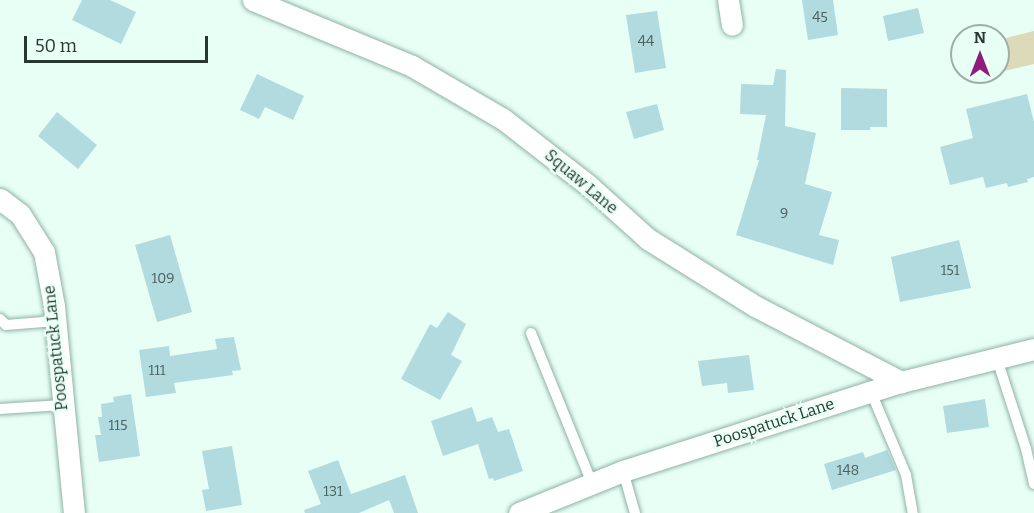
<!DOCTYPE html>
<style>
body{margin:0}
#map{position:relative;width:1034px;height:513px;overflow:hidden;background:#e8fff6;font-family:Bitter,serif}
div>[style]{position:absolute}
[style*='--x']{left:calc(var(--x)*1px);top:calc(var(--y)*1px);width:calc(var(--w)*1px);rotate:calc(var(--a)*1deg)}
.green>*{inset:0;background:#dcdab9}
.building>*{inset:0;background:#b1dbde}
.roads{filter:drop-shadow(0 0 2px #8fb3a6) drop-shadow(0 0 2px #8fb3a6)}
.service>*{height:10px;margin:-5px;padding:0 5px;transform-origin:5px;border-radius:5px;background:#fff}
.minor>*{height:21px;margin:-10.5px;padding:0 10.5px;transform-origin:10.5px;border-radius:10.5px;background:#fff}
span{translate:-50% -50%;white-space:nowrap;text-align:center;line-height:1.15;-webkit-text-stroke:4.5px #e8fff6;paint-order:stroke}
.number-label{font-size:14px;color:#4b605d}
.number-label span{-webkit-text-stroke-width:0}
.street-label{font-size:16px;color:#293732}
.north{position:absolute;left:950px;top:24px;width:60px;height:60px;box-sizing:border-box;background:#e8fff6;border:2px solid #9cafa8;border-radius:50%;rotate:0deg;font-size:16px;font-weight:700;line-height:24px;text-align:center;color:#293732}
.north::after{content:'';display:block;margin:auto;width:21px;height:27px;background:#8f1c7d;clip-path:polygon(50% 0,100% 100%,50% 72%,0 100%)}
.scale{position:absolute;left:24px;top:36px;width:184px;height:27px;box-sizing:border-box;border:3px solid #293732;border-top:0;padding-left:8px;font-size:18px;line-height:21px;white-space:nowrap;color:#293732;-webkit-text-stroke:4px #e8fff6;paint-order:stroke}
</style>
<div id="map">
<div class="green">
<i style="clip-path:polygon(1034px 31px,1034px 64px,967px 80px,965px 72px,998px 72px,998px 40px)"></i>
</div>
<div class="building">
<i style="clip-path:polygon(82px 0,110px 0,136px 12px,121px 44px,72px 20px)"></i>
<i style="clip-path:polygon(802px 0,833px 0,838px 35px,808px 40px)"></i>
<i style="clip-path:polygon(918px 8px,924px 33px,888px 41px,883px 16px)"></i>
<i style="clip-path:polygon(657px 11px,666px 68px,635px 73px,626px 15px)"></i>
<i style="clip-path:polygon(776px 69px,786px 70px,785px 126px,816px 133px,805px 184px,832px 192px,819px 235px,839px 240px,833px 265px,736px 235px,759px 160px,757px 160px,766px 115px,740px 114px,741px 84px,773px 85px)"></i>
<i style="clip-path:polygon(257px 74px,304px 96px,293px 120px,265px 107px,259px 119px,240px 110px)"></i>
<i style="clip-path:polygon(841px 88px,887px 89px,887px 127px,870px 127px,870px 130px,841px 130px)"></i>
<i style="clip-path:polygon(1027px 94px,1034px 122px,1034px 177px,1027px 179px,1028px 182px,1008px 187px,1007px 183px,986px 188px,983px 177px,950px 185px,940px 147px,973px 138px,966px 109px)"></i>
<i style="clip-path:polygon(657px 104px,664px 130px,634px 139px,626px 112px)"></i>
<i style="clip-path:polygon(57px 112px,97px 145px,78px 169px,38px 136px)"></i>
<i style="clip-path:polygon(170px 235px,192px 312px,157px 322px,135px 245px)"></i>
<i style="clip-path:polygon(959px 240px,971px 288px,900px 302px,891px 257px)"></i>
<i style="clip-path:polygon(448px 312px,466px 324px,451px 355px,462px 361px,440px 400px,401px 379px,430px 324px,437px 328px)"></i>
<i style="clip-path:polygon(234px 337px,241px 370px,232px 371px,233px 375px,174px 383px,176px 393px,146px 397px,139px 350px,169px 346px,170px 356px,217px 349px,215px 339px)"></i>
<i style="clip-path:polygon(749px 355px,754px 390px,728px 393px,727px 383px,702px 386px,698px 361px)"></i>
<i style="clip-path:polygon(131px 394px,140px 456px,99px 462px,95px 435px,101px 435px,98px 417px,102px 417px,101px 404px,114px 402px,113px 397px)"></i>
<i style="clip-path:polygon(985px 399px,989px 427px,947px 433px,943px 406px)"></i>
<i style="clip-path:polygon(472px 407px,477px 422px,492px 417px,498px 432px,509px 429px,523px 471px,494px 481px,493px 478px,489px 479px,478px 444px,443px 456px,431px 421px)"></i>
<i style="clip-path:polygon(232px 446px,242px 505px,206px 511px,202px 490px,209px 489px,202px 451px)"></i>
<i style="clip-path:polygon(887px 450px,896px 470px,832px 490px,824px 464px,863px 452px,865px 458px)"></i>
<i style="clip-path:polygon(338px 460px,351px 494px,405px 475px,418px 513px,394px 513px,389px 500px,359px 513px,305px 513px,304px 510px,321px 504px,308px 471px)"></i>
</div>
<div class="roads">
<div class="service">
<i style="--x:0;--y:319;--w:8;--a:45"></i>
<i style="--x:6;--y:325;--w:50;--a:-4.6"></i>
<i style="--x:531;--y:333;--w:162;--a:67.9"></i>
<i style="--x:997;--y:359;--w:95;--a:72.1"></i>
<i style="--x:1026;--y:449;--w:36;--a:77"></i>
<i style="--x:871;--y:392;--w:90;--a:67.1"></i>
<i style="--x:906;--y:475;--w:39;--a:80"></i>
<i style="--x:0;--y:409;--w:62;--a:-3.7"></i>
<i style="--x:623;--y:471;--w:44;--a:74.1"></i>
</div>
<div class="minor">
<i style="--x:253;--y:0;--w:172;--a:22.5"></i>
<i style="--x:412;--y:66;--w:105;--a:30.2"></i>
<i style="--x:503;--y:119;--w:108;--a:37.8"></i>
<i style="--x:588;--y:185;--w:81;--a:42"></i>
<i style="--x:648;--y:239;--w:126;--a:32.1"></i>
<i style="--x:755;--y:306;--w:165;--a:27.5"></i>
<i style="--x:728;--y:0;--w:25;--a:81"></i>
<i style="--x:0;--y:199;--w:25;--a:37"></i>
<i style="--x:20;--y:214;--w:45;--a:57.7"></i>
<i style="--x:44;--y:252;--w:55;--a:79.5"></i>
<i style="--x:54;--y:306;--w:208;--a:84.5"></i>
<i style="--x:519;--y:513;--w:112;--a:-22"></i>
<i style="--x:623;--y:471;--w:292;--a:-17.8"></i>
<i style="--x:901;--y:382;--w:137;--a:-13.9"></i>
</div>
</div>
<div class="number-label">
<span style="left:820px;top:18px">45</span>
<span style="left:646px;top:42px">44</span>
<span style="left:784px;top:214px">9</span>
<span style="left:950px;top:271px">151</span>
<span style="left:163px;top:279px">109</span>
<span style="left:157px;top:371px">111</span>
<span style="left:118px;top:426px">115</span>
<span style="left:848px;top:471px">148</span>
<span style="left:333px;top:492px">131</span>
</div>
<div class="street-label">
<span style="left:581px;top:182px;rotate:40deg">Squaw Lane</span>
<span style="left:56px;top:348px;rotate:-96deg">Poospatuck Lane</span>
<span style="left:774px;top:423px;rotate:-18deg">Poospatuck Lane</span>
</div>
<div class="north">N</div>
<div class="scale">50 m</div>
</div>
